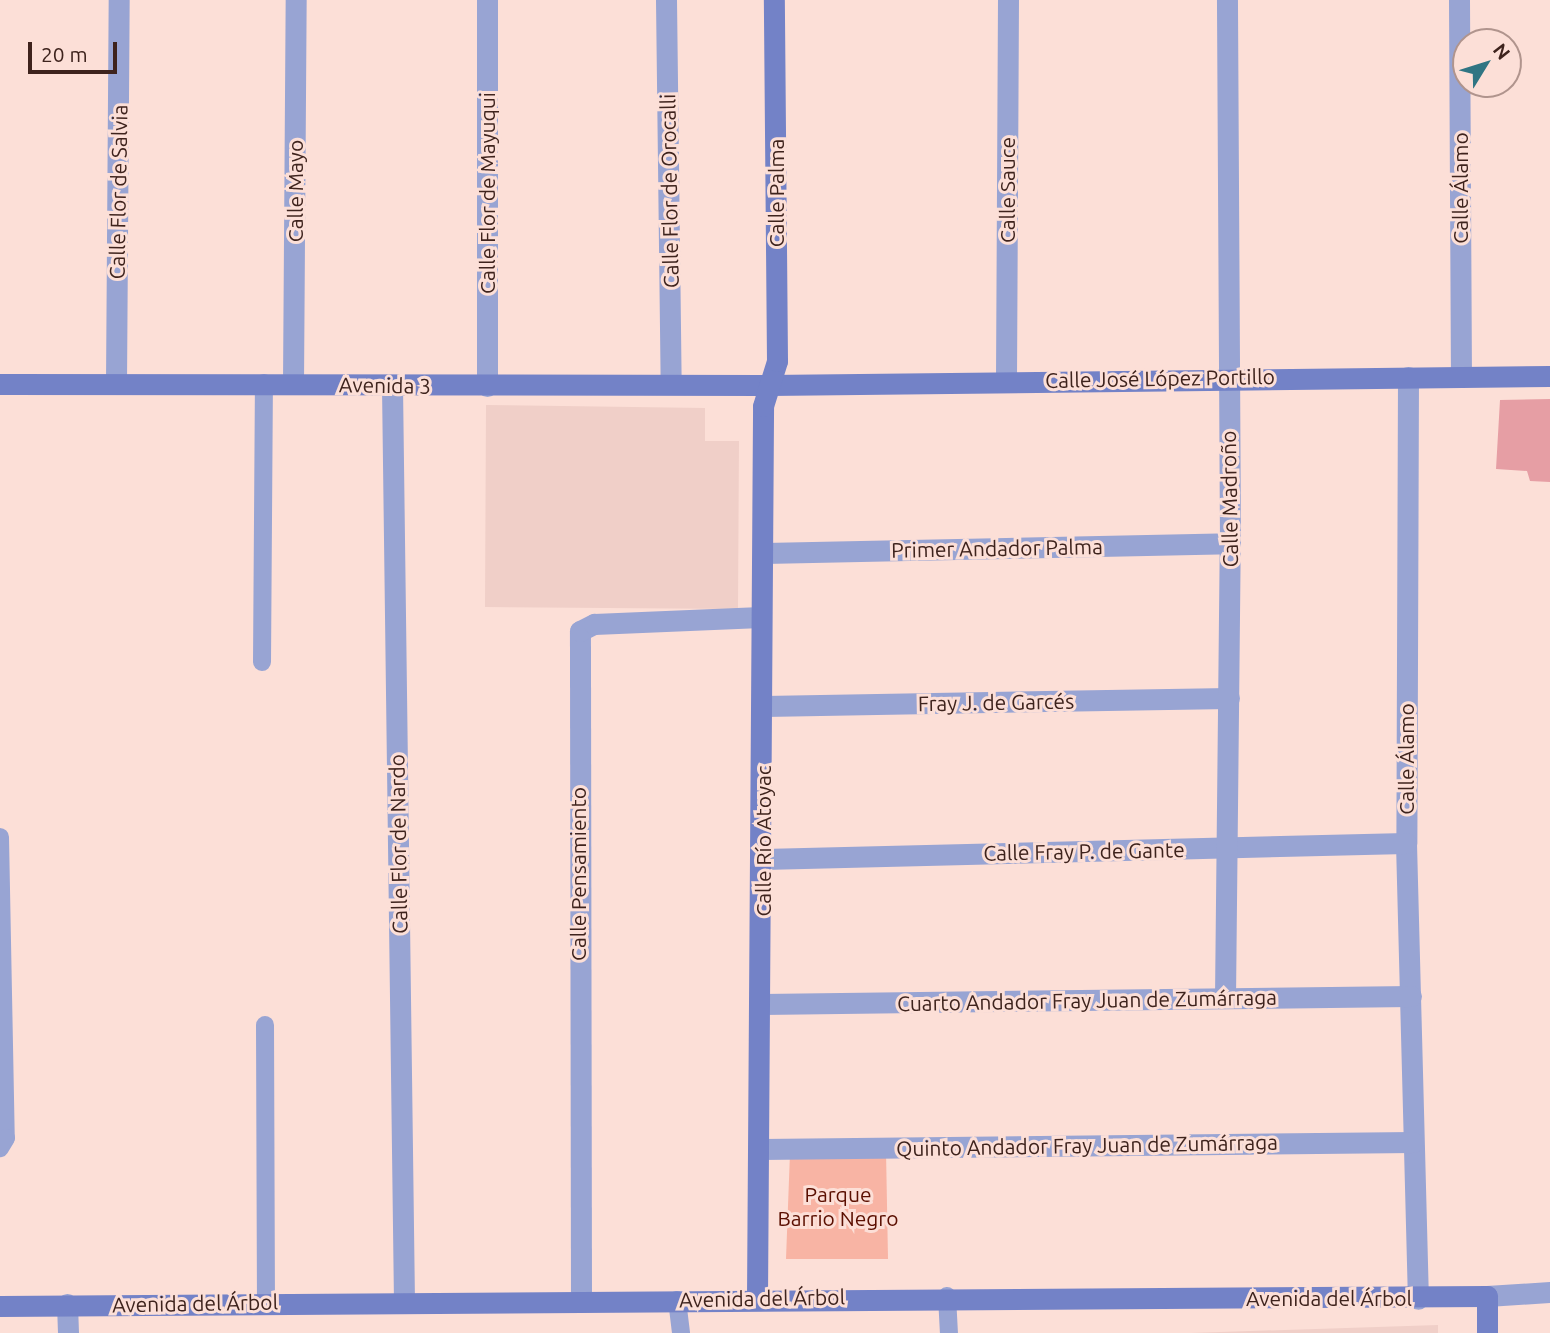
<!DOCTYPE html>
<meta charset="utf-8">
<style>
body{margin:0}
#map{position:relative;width:1550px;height:1333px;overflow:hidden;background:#fcdfd7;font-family:Ubuntu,sans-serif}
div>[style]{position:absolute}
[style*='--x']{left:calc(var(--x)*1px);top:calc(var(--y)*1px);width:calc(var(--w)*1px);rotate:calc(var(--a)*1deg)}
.built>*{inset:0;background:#f0cfc8}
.green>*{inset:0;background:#f8b4a4}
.building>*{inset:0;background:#e69ea4}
.lane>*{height:18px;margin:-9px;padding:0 9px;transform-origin:9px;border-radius:9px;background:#98a4d3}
.street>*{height:21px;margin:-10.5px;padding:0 10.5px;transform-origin:10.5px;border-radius:10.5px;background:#98a4d3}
.secondary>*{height:21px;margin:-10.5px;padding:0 10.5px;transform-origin:10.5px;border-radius:10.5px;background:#7382c7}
span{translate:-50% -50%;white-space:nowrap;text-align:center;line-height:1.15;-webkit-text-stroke:6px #fcdfd7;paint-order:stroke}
.street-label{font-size:21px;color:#3e231d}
.park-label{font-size:21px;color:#5b0f01}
.north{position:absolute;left:1452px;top:28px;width:70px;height:70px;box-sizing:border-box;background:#fcdfd7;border:2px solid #b0948d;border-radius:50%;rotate:52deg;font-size:19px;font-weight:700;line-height:28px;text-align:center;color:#3e231d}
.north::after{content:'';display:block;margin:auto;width:24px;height:32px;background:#307583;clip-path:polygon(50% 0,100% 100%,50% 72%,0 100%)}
.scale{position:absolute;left:28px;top:42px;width:89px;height:32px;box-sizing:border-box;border:4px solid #3e231d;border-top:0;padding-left:9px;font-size:21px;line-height:24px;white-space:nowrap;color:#3e231d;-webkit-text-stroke:5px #fcdfd7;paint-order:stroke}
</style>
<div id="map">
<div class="built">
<i style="clip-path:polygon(486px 405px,705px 408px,705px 441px,739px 441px,738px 609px,485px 607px)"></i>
<i style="clip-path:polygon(1438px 1325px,1438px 1333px,1190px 1333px)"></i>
</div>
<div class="green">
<i style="clip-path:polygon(886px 1151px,888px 1259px,786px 1259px,790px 1153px)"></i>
</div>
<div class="building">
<i style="clip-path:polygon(1550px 399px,1550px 482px,1530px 481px,1527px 471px,1496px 469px,1500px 400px)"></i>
</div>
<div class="lane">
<i style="--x:262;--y:662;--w:279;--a:-89.6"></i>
<i style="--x:0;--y:837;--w:301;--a:88.9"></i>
<i style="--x:6;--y:1138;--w:12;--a:121"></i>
<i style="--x:265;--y:1025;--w:277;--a:89.8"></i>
<i style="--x:947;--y:1296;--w:37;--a:87"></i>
<i style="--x:677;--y:1300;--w:33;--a:83"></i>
</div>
<div class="street">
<i style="--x:487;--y:0;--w:386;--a:90"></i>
<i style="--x:666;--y:0;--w:382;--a:89.3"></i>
<i style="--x:1459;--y:0;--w:376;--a:89.7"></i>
<i style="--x:1408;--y:377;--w:466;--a:90.2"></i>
<i style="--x:1406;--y:843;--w:456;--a:88.5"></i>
<i style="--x:1006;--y:380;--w:380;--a:-89.7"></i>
<i style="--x:293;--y:383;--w:383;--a:-89.6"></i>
<i style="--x:116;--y:384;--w:384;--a:-89.6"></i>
<i style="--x:392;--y:386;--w:916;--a:89.25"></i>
<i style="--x:764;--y:553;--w:466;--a:-1.2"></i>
<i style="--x:764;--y:706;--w:465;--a:-1"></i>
<i style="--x:763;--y:859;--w:643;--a:-1.43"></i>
<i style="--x:1225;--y:998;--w:455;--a:-89.4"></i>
<i style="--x:1230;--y:543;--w:543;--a:-90.32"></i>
<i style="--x:762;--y:1004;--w:649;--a:-0.71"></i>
<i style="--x:760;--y:1149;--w:653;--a:-0.61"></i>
<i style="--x:1487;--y:1296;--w:63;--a:-3.6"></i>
<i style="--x:581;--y:1301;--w:670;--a:-90.09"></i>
<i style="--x:580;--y:631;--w:16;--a:-27"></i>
<i style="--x:594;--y:624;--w:167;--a:-2.4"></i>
<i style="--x:67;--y:1304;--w:29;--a:88"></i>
</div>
<div class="secondary">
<i style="--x:0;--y:384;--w:769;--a:0.07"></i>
<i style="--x:769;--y:385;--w:781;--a:-0.66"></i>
<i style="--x:757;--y:1298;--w:892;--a:-89.61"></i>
<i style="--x:763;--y:406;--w:47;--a:-72.7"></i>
<i style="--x:777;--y:361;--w:361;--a:-90.5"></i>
<i style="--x:0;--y:1306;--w:1487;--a:-0.39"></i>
<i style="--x:1487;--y:1296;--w:37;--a:90"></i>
</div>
<div class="street-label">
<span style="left:1460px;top:188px;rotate:-90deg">Calle Álamo</span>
<span style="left:1007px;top:190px;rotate:-90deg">Calle Sauce</span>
<span style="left:295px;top:191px;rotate:-90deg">Calle Mayo</span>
<span style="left:669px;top:191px;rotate:-91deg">Calle Flor de Orocalli</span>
<span style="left:118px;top:192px;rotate:-89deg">Calle Flor de Salvia</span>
<span style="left:487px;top:193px;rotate:-90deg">Calle Flor de Mayuqui</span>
<span style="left:776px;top:193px;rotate:-90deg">Calle Palma</span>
<span style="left:1160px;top:378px;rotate:-1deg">Calle José López Portillo</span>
<span style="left:385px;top:385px;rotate:1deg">Avenida 3</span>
<span style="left:1229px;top:499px;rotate:-91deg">Calle Madroño</span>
<span style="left:997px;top:548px;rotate:-1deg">Primer Andador Palma</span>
<span style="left:996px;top:702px;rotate:-1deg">Fray J. de Garcés</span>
<span style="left:1406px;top:759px;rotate:-90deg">Calle Álamo</span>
<span style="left:763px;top:841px;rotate:-90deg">Calle Río Atoyac</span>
<span style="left:398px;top:844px;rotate:-91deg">Calle Flor de Nardo</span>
<span style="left:1084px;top:851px;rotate:-1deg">Calle Fray P. de Gante</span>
<span style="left:578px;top:874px;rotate:-90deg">Calle Pensamiento</span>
<span style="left:1087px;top:1000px;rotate:-1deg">Cuarto Andador Fray Juan de Zumárraga</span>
<span style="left:1087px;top:1145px;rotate:-1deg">Quinto Andador Fray Juan de Zumárraga</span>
<span style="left:762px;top:1298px;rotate:-1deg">Avenida del Árbol</span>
<span style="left:1329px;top:1298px">Avenida del Árbol</span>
<span style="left:195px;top:1303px;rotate:-1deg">Avenida del Árbol</span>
</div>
<div class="park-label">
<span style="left:838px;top:1206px">Parque<br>Barrio Negro</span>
</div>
<div class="north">N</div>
<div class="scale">20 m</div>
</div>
